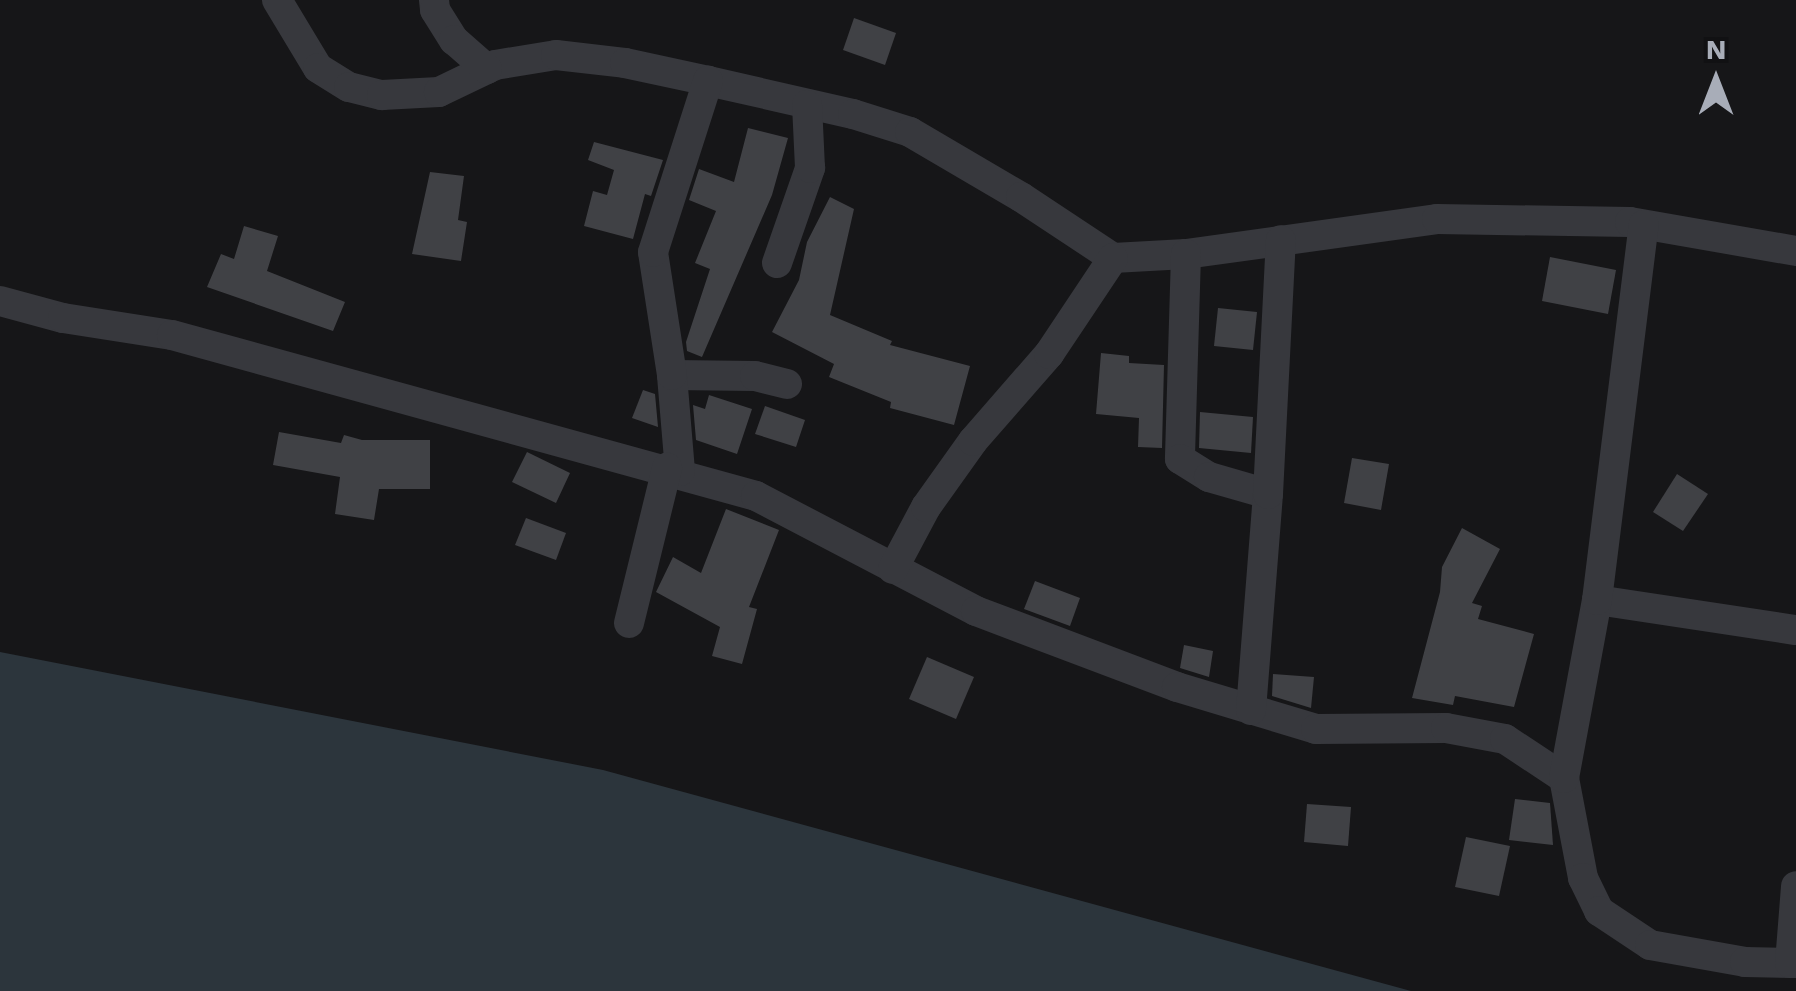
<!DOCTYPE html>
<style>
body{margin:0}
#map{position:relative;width:1796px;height:991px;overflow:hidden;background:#161618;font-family:"Work Sans",sans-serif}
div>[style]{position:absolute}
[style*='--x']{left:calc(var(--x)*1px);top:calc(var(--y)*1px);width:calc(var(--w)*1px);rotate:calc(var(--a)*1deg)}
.water>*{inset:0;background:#2c353c}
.building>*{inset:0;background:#404145}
.minor>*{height:30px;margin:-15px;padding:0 15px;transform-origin:15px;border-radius:15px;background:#37383d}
span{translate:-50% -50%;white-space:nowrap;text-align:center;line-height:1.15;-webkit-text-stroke:8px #111113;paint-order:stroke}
.north{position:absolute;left:1666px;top:30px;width:100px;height:100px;-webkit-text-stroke:8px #111113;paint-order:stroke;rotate:0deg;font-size:28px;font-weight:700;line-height:40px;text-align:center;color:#a8adb8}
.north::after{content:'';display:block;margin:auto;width:35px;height:45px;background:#a8adb8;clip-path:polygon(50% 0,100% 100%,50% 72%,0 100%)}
</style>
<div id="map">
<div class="water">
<i style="clip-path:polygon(0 652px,603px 770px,1411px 991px,0 991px)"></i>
</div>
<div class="building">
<i style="clip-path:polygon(854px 18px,896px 33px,885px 65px,843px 50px)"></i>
<i style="clip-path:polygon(748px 128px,788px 138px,772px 195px,702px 357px,687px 351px,686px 342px,710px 269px,695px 263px,716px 211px,689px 200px,699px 169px,734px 182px)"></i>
<i style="clip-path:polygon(594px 142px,663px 160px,651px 196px,645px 194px,633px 239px,584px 226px,593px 191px,607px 195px,614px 170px,588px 160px)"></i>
<i style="clip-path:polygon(430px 172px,464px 176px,458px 220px,467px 222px,461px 261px,412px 254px)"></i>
<i style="clip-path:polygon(830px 197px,854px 209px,830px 315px,892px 341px,890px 345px,970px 366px,954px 425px,890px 408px,891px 402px,829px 377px,834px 364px,772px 332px,799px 280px,807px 242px)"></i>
<i style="clip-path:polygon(244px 226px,278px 236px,267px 271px,345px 302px,333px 331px,207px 287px,221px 254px,234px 259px)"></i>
<i style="clip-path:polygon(1550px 257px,1616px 270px,1608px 314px,1542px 301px)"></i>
<i style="clip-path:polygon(1218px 308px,1257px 312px,1253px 350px,1214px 346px)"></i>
<i style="clip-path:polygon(1101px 353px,1129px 356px,1129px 363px,1164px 365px,1162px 448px,1138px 447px,1139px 418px,1096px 414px)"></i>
<i style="clip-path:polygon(643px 390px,655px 394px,658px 427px,632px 418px)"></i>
<i style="clip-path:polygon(709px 395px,752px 409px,737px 454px,696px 440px,693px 405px,705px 409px)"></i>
<i style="clip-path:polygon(765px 406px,805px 420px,796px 447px,755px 434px)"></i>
<i style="clip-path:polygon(1200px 412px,1253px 417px,1251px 453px,1199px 448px)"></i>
<i style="clip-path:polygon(279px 432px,341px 443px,344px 435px,362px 440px,430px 440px,430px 489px,379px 489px,374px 520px,335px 514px,340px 477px,273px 465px)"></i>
<i style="clip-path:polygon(527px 452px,570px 473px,556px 503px,512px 482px)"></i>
<i style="clip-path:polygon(1352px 458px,1389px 464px,1381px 510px,1344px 503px)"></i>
<i style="clip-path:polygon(1677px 474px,1708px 494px,1683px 531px,1653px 512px)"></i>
<i style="clip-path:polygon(726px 509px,779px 530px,749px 607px,757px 609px,742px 664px,712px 656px,720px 627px,656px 592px,673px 557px,701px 573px)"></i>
<i style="clip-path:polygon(526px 518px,566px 533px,556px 560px,515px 545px)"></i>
<i style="clip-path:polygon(1462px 528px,1500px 549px,1472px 603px,1482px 606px,1478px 619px,1534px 634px,1514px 707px,1455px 696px,1453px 705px,1412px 698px,1440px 592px,1442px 567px)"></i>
<i style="clip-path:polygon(1035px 581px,1080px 598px,1070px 626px,1024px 609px)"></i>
<i style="clip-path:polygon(1184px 645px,1213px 651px,1209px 677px,1180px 668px)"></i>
<i style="clip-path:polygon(927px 657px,974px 677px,956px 719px,909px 699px)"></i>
<i style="clip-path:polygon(1273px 674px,1314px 677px,1311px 708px,1272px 696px)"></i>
<i style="clip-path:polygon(1515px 799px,1550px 803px,1553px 845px,1509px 840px)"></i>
<i style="clip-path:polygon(1307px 804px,1351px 807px,1348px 846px,1304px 842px)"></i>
<i style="clip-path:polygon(1466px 837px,1510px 846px,1499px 896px,1455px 887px)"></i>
</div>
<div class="minor">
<i style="--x:277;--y:0;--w:79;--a:58.9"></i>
<i style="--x:318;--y:68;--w:36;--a:32"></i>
<i style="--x:349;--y:87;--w:34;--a:14"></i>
<i style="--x:382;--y:95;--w:57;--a:-3"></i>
<i style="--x:439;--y:92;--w:62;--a:-25.7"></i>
<i style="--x:495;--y:65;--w:62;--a:-9.3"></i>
<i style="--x:556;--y:55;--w:69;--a:6.6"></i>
<i style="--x:625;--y:63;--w:85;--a:12.2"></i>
<i style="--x:708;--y:81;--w:149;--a:12.8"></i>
<i style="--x:853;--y:114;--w:60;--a:17.5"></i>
<i style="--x:910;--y:132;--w:129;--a:30.4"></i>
<i style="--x:1021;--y:197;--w:110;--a:33.5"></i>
<i style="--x:1113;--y:258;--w:73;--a:-3.1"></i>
<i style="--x:1186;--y:254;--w:253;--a:-7.9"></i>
<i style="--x:1437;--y:219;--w:193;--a:0.9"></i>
<i style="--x:1630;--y:222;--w:169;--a:9.9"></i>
<i style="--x:434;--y:0;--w:10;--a:84"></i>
<i style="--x:435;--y:10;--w:36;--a:58"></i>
<i style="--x:454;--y:40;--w:44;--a:41.3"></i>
<i style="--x:1186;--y:254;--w:205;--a:91.7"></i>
<i style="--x:1180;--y:459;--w:34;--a:32"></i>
<i style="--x:1209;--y:477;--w:61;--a:16.1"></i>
<i style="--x:777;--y:263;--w:101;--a:-70.8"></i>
<i style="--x:810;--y:168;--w:63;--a:-92.7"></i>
<i style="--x:0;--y:301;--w:65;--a:15.1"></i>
<i style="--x:63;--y:318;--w:110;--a:8.9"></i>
<i style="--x:172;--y:335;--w:606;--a:15.41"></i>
<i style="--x:756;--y:496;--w:248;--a:27.6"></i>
<i style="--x:976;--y:611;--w:215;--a:20.7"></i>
<i style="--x:1177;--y:687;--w:145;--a:16.8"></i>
<i style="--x:1316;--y:729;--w:130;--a:-0.4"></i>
<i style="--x:1446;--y:728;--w:60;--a:10.6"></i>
<i style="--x:1505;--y:739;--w:71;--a:33.5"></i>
<i style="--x:1564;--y:778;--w:102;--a:79.2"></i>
<i style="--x:1583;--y:878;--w:37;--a:64"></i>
<i style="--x:1599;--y:911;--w:61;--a:33.7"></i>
<i style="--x:1650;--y:945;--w:97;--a:10.1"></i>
<i style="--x:1745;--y:962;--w:51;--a:1.1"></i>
<i style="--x:672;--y:375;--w:83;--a:0.7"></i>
<i style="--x:755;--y:376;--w:33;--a:14"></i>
<i style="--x:680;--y:471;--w:96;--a:-94.8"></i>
<i style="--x:672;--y:375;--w:124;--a:-98.8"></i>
<i style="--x:653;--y:252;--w:180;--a:-72.2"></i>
<i style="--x:893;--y:569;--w:70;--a:-62"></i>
<i style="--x:926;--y:507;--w:81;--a:-54.5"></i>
<i style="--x:973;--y:441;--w:116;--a:-48.9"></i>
<i style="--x:1049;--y:354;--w:115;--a:-56.3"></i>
<i style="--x:1597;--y:600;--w:201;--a:8.6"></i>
<i style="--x:629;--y:623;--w:160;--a:-76.2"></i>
<i style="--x:1251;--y:710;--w:217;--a:-85.5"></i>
<i style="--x:1268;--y:494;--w:254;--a:-87.1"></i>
<i style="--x:1564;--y:778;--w:181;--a:-79.5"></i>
<i style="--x:1597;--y:600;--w:378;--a:-82.9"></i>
<i style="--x:1790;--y:963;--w:77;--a:-85.5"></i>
</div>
<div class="north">N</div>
</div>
